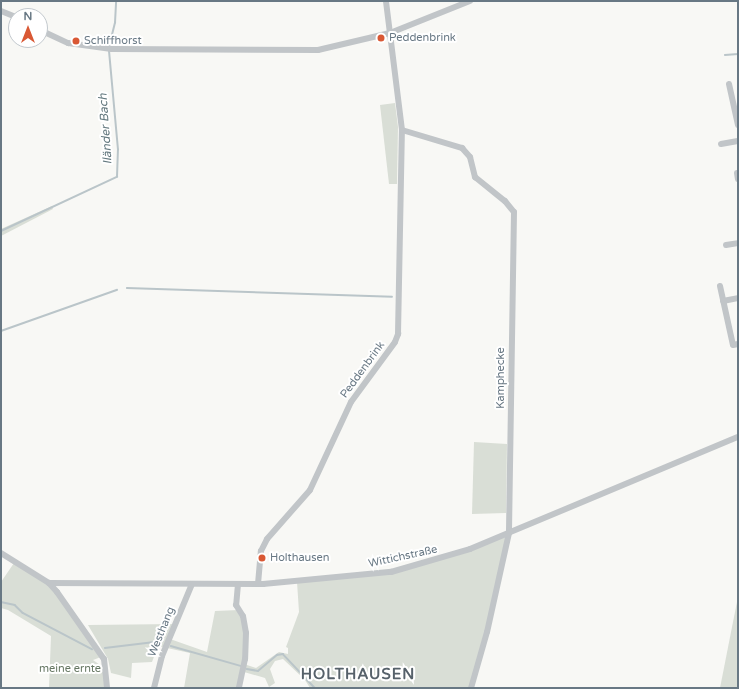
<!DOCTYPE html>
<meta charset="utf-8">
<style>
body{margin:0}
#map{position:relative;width:739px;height:689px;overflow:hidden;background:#f8f8f5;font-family:"Varela Round",sans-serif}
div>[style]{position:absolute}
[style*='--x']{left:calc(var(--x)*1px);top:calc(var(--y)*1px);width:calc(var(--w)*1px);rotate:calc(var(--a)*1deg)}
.green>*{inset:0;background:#d9ded6}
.stream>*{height:1.5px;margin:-0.75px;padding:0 0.75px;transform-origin:0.75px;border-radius:0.75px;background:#bac5c9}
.minor>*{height:6px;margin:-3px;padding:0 3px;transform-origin:3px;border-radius:3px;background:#c1c5c8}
.dots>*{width:11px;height:11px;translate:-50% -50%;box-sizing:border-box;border:2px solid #fff;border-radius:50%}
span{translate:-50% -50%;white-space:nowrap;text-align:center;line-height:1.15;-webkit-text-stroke:4px #fff;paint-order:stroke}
.poi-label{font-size:11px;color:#687884}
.left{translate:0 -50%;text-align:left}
.street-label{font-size:11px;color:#687884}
.park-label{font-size:11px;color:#667763}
.water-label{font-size:12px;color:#64797f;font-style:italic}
.district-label{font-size:15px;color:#56616a;font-weight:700;letter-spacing:1px}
.frame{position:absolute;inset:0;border:2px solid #687884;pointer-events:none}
.north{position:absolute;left:8px;top:8px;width:40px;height:40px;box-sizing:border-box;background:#fff;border:1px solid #c3c9ce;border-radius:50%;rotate:0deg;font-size:11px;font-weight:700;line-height:16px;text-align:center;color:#687884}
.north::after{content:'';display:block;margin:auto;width:14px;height:18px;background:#d95834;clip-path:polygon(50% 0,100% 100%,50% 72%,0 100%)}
</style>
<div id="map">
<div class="green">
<i style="clip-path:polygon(395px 103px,398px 127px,397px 184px,389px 184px,380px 105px)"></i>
<i style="clip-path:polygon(52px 206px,53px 209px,1px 236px,1px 229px)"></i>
<i style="clip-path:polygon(474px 442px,507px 444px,506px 513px,472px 514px)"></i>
<i style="clip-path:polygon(509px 533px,471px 688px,310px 688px,305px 680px,283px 659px,275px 661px,270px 669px,275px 683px,269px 687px,265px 678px,244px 672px,239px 688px,184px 688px,190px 653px,158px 646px,152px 662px,132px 663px,131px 678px,111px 673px,108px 659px,88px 625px,175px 624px,170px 639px,207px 652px,215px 611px,239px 610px,243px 616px,244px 664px,256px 668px,279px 652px,288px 654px,288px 648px,286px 647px,299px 612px,297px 582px,416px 566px)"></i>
<i style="clip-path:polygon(14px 563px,49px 584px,101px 657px,93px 660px,103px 667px,105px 688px,49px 688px,51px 636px,8px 610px,1px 608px,1px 582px)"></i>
<i style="clip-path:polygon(738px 597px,738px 688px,720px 688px,732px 627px)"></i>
</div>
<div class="stream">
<i style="--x:109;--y:47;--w:25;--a:-76"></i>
<i style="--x:115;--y:23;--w:22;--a:-87"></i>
<i style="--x:725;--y:55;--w:13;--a:-4"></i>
<i style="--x:1;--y:231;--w:128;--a:-25"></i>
<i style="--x:117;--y:177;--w:27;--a:-88"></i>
<i style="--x:118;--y:150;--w:99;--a:-95.2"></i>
<i style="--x:127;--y:288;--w:265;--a:1.9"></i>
<i style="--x:1;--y:331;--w:123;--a:-19.5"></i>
<i style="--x:1;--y:602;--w:14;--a:12"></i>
<i style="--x:15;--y:605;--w:11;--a:45"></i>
<i style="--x:23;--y:613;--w:78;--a:27.6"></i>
<i style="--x:171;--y:646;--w:73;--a:15.9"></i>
<i style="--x:105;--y:648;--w:58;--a:-6.9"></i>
<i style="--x:247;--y:669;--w:11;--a:10"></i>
<i style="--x:258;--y:671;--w:25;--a:-40"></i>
<i style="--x:277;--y:655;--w:6;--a:-9"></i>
<i style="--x:283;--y:654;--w:47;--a:46.7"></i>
</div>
<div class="minor">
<i style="--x:1;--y:11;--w:16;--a:22"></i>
<i style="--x:40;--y:30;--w:31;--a:25"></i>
<i style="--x:68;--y:43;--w:44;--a:7.8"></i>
<i style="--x:112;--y:49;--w:206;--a:0.3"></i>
<i style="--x:318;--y:50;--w:74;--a:-13.3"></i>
<i style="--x:390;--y:33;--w:86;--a:-21.8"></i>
<i style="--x:729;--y:84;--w:42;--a:77.6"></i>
<i style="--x:402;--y:130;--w:63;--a:16.7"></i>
<i style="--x:462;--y:148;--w:12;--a:48"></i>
<i style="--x:470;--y:157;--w:21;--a:76"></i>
<i style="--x:475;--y:177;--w:38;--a:39"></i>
<i style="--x:505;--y:201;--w:14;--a:51"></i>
<i style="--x:514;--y:212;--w:321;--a:90.9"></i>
<i style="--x:509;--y:533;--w:101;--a:102.5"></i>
<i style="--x:487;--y:632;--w:58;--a:105.9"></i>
<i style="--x:721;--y:144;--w:17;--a:-10"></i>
<i style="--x:737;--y:173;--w:6;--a:81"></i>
<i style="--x:726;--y:245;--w:12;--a:-9"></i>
<i style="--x:720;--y:286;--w:60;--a:77.6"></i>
<i style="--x:733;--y:345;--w:5;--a:-11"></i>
<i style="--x:723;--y:301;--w:15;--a:-11"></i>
<i style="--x:1;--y:553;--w:57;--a:32"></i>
<i style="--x:49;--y:583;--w:12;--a:48"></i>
<i style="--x:57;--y:592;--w:82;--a:55"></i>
<i style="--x:104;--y:659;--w:29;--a:84"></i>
<i style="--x:49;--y:583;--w:214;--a:0.3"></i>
<i style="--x:263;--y:584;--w:129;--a:-5.4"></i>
<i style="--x:391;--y:572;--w:82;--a:-16.2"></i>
<i style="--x:470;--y:549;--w:290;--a:-22.7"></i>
<i style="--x:238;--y:584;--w:21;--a:95"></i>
<i style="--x:236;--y:605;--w:13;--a:58"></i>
<i style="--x:243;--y:616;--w:17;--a:80"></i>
<i style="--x:246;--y:633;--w:26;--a:92"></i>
<i style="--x:245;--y:659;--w:30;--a:102"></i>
<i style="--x:258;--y:584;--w:33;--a:-85"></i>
<i style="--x:261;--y:551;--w:13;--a:-63"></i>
<i style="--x:267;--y:539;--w:65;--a:-48.7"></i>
<i style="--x:310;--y:490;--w:97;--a:-65"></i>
<i style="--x:351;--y:402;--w:74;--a:-53.7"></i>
<i style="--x:395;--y:342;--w:9;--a:-69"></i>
<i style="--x:398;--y:334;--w:204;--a:-88.9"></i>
<i style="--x:402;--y:130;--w:130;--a:-97.1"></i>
<i style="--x:154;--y:688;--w:33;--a:-76"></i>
<i style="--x:162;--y:656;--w:78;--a:-67.4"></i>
</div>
<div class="dots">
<i style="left:381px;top:38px;background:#d95834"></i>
<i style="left:76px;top:41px;background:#d95834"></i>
<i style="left:262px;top:558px;background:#d95834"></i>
</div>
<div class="poi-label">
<span class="left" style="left:389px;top:38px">Peddenbrink</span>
<span class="left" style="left:84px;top:41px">Schiffhorst</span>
<span class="left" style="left:270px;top:558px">Holthausen</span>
</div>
<div class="street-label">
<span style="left:363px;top:370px;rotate:-54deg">Peddenbrink</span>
<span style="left:501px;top:378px;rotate:-90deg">Kamphecke</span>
<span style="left:403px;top:557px;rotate:-12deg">Wittichstraße</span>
<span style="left:162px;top:632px;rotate:-68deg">Westhang</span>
</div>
<div class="park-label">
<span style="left:70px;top:669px">meine ernte</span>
</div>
<div class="water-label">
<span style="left:106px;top:129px;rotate:-94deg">Iländer Bach</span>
</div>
<div class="district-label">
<span style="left:358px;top:675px">HOLTHAUSEN</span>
</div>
<div class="frame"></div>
<div class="north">N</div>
</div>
